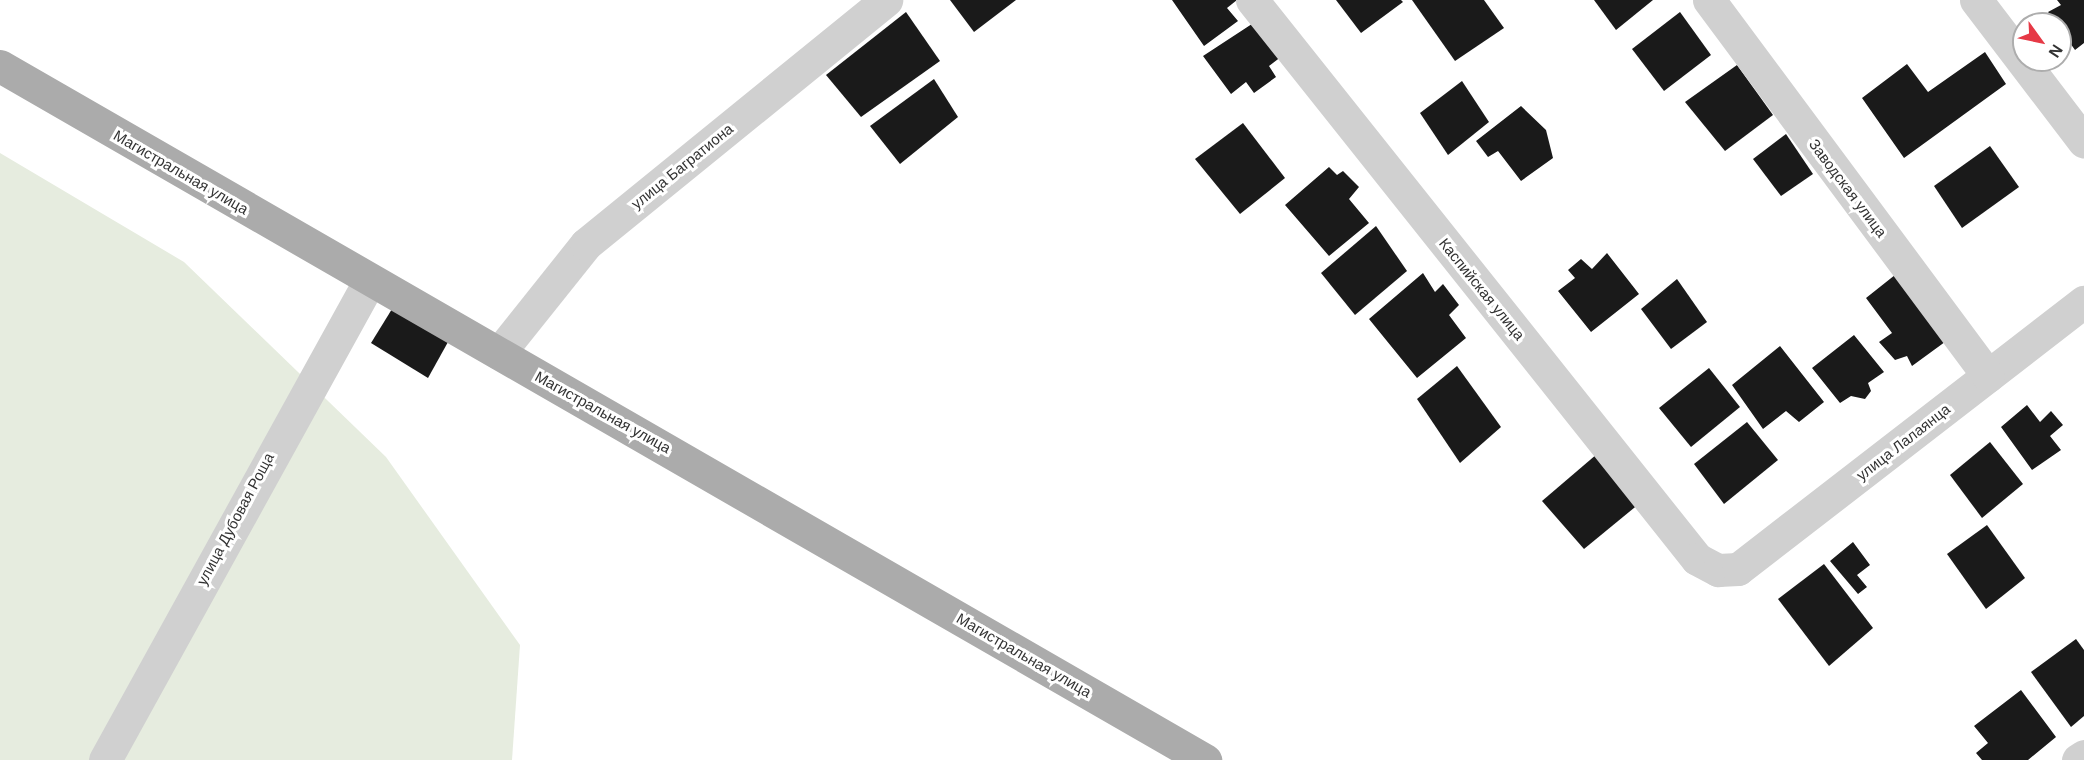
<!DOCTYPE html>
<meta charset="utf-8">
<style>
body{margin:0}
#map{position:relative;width:2084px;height:760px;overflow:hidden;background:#fff;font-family:Arial,sans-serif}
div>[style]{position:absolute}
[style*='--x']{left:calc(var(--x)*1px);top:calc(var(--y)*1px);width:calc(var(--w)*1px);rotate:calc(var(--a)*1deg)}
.green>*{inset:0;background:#e6ecdf}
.building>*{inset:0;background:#1a1a1a}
.minor>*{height:33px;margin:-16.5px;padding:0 16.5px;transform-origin:16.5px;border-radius:16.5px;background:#d0d0d0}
.major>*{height:33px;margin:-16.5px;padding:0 16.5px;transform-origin:16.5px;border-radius:16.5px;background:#ababab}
span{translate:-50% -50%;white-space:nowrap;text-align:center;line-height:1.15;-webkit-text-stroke:6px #fff;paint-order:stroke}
.street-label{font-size:15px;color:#333}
.north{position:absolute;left:2012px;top:12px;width:60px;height:60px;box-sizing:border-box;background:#fff;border:2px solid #adadad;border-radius:50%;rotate:123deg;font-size:16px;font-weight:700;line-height:24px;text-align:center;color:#333}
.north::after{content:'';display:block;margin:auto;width:21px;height:27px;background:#e63946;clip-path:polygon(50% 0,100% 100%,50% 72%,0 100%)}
</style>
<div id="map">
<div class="green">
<i style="clip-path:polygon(0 153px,184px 262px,386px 457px,520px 645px,512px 760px,0 760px)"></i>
</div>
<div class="building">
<i style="clip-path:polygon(950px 0,1016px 0,974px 32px)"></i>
<i style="clip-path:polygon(1172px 0,1237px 0,1227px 8px,1238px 21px,1204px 46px)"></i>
<i style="clip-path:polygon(1336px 0,1401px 0,1403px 2px,1361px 33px)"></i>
<i style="clip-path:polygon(1412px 0,1484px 0,1504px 28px,1455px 61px)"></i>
<i style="clip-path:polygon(1594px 0,1653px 0,1616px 30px)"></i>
<i style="clip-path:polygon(2057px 0,2084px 0,2084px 43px,2075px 50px,2048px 12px,2061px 5px)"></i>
<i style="clip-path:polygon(906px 12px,940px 61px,861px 117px,826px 75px)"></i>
<i style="clip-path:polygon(1680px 12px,1711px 55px,1664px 91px,1632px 49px)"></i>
<i style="clip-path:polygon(1258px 20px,1286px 53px,1269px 66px,1276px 77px,1254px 93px,1246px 82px,1231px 94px,1203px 56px)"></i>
<i style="clip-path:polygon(1985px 52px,2006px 84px,1904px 158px,1862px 98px,1907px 64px,1928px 92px)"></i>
<i style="clip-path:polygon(1737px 65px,1773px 115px,1725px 151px,1685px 102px)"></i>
<i style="clip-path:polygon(934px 79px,958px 117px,900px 164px,870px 126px)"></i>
<i style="clip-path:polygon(1462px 81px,1489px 122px,1448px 155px,1420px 113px)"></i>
<i style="clip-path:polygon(1521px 106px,1546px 130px,1553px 158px,1521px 181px,1498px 151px,1488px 157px,1476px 141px)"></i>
<i style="clip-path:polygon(1243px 123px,1285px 178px,1240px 214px,1195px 159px)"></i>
<i style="clip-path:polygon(1786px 134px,1813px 174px,1781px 196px,1753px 159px)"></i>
<i style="clip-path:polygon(1990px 146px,2019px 187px,1962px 228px,1934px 186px)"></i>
<i style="clip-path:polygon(1329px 167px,1337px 175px,1343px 171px,1359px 187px,1349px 199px,1369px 223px,1329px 256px,1285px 205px)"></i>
<i style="clip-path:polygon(1376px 226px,1407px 271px,1355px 315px,1321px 273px)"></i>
<i style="clip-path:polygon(1607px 253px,1639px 294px,1591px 332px,1558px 291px,1575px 278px,1568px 270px,1581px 259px,1592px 269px)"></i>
<i style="clip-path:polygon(1900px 271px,1949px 339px,1912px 366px,1907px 356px,1895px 360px,1879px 342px,1892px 333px,1866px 298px)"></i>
<i style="clip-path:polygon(1423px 273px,1435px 292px,1443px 284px,1459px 305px,1449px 315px,1466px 338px,1417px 378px,1369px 319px)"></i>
<i style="clip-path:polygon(1677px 279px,1707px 322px,1671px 349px,1641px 309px)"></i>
<i style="clip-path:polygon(392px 309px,448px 342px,428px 378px,371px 343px)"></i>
<i style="clip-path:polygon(1854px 335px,1884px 372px,1868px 383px,1871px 391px,1865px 399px,1851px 396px,1840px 403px,1812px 368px)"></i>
<i style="clip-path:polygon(1780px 346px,1824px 402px,1799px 422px,1786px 411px,1763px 429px,1732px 385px)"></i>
<i style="clip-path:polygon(1457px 366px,1501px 427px,1460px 463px,1417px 399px)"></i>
<i style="clip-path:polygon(1709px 368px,1740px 407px,1691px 447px,1659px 408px)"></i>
<i style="clip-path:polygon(2027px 405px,2040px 422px,2051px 411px,2063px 425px,2050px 436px,2061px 450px,2032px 470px,2001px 427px)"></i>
<i style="clip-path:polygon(1747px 422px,1778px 460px,1724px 504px,1694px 464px)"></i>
<i style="clip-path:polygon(1990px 442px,2023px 484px,1982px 518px,1950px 475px)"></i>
<i style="clip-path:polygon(1597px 454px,1640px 503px,1584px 549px,1542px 501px)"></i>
<i style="clip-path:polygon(1987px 525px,2025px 578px,1986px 609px,1947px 554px)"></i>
<i style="clip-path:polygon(1853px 542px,1870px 565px,1857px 575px,1867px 587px,1858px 594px,1830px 561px)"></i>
<i style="clip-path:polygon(1824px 564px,1873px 628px,1829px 666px,1778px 599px)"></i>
<i style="clip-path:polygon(2076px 639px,2084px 650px,2084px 716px,2071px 727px,2031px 672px)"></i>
<i style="clip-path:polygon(2021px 690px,2056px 737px,2028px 760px,1982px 760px,1976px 753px,1988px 743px,1974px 726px)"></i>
</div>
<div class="minor">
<i style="--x:1252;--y:0;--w:714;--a:51.48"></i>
<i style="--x:1697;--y:559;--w:24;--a:28"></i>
<i style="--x:1718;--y:570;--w:20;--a:-3"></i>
<i style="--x:1738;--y:569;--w:437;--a:-37.7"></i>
<i style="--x:1709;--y:0;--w:468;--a:53.4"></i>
<i style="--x:1976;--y:0;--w:178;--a:52.7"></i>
<i style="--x:499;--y:353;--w:139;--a:-51.4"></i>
<i style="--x:586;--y:244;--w:387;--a:-39.1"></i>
<i style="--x:105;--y:760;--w:548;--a:-61.1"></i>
<i style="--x:2078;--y:760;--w:7;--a:-34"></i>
</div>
<div class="major">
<i style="--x:0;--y:66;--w:1391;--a:29.94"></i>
</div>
<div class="street-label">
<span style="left:682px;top:166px;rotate:-39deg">улица Багратиона</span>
<span style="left:181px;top:172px;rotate:30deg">Магистральная улица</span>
<span style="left:1848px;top:188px;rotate:53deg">Заводская улица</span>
<span style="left:1482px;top:289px;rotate:51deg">Каспийская улица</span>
<span style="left:603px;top:412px;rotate:29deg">Магистральная улица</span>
<span style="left:1903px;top:442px;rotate:-38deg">улица Лалаянца</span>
<span style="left:235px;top:519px;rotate:-62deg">улица Дубовая Роща</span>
<span style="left:1024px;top:655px;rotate:30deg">Магистральная улица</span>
</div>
<div class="north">N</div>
</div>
